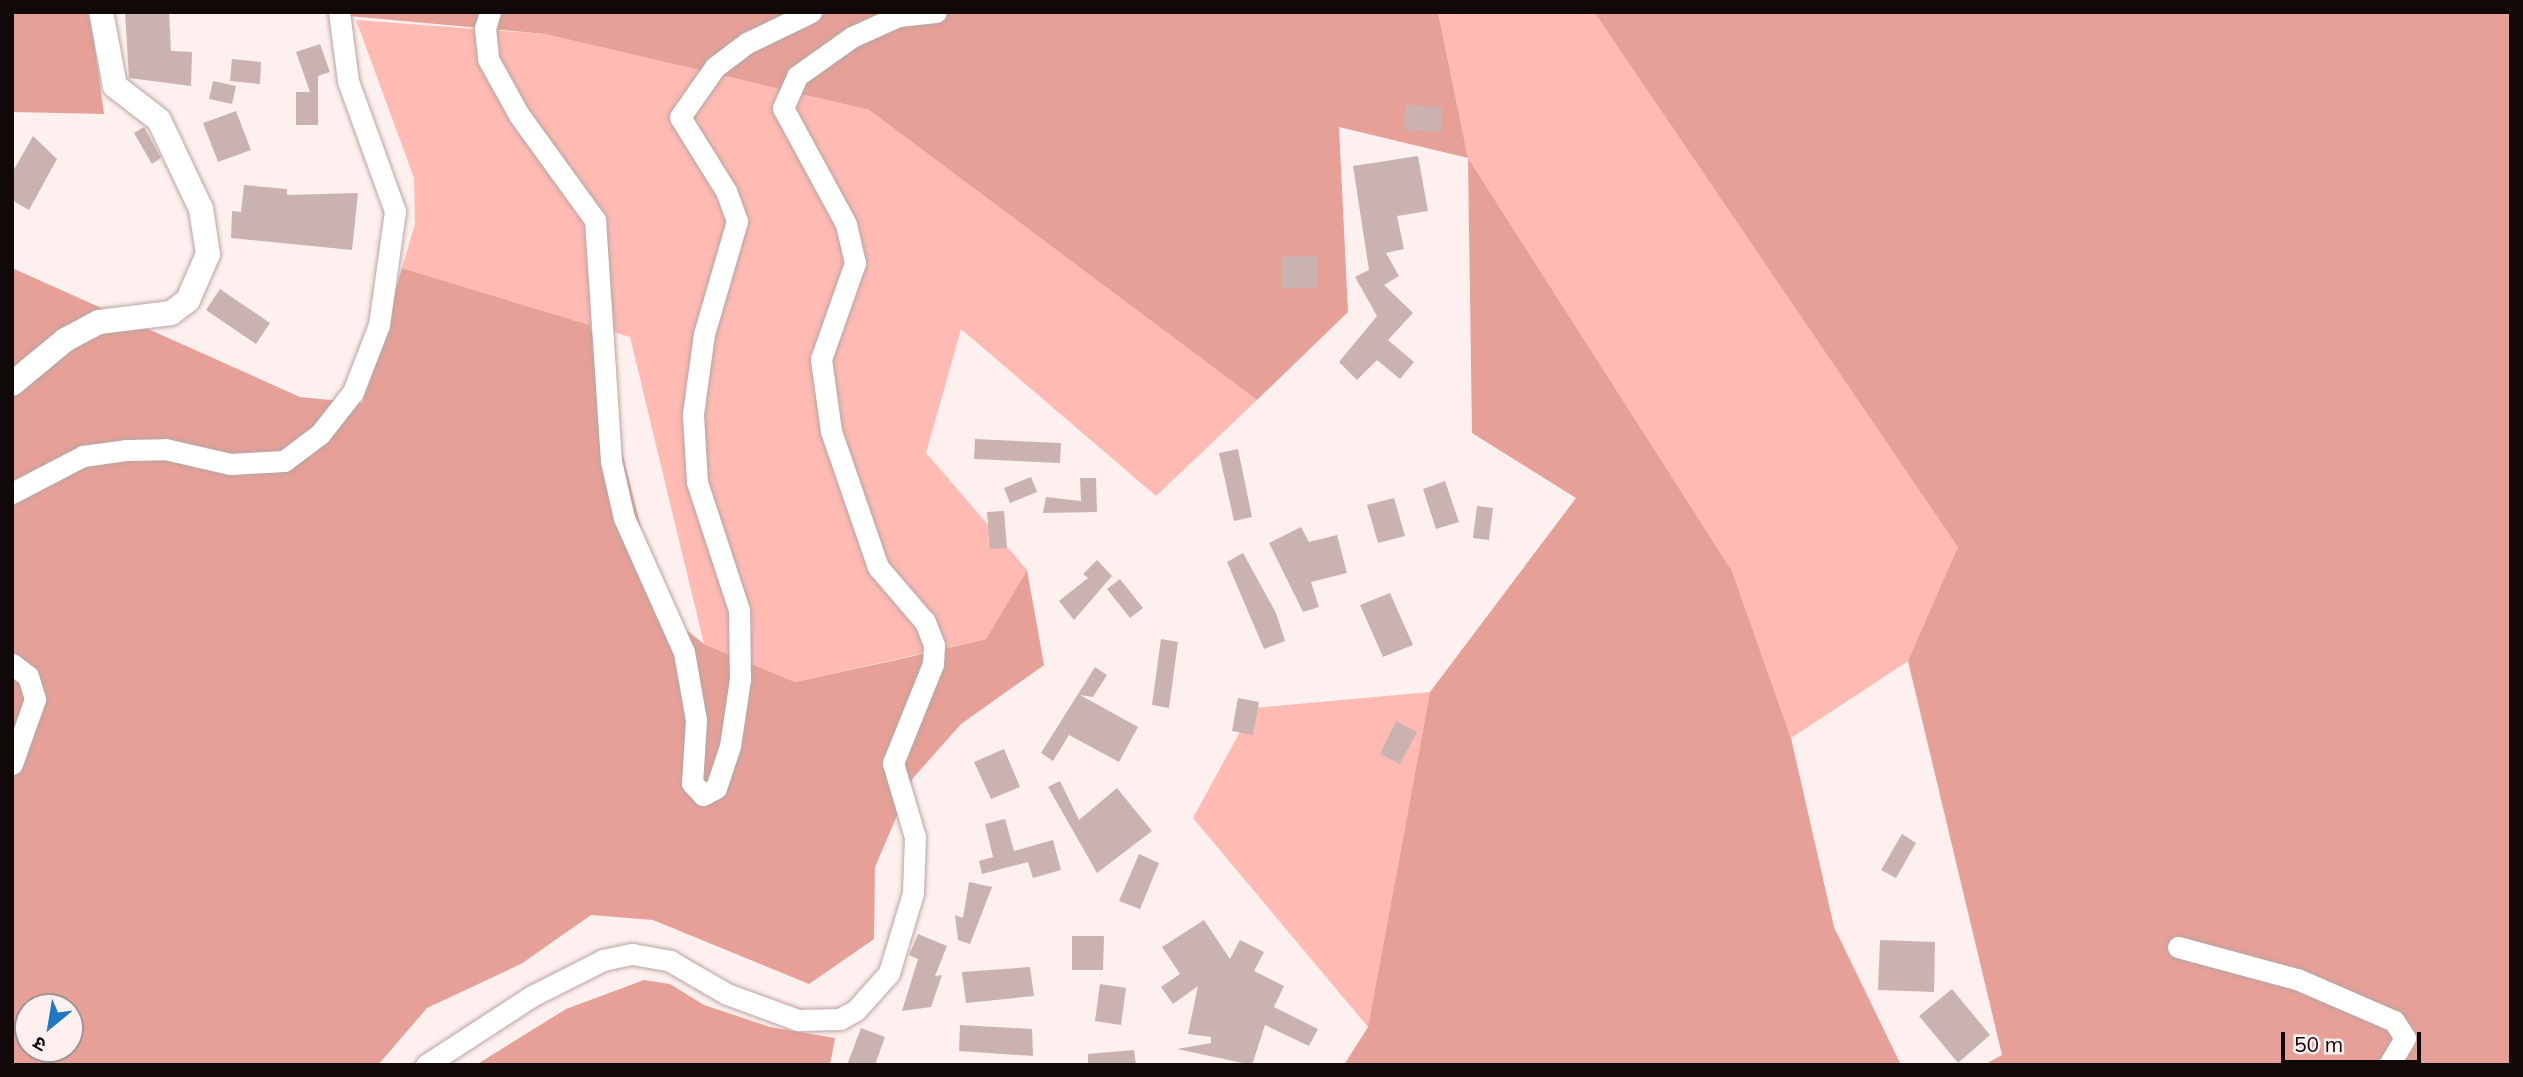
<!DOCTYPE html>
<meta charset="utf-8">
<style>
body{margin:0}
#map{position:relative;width:2523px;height:1077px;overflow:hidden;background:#fef0ee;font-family:Mulish,"Noto Sans Devanagari",sans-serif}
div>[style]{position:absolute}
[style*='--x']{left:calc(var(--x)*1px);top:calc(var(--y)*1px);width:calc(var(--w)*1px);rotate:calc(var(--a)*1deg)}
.green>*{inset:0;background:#febab3}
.forest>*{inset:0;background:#e6a098}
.building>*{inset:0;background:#cab2b0}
.roads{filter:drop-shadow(0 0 2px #baa4a1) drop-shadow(0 0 2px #baa4a1)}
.minor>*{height:21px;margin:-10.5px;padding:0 10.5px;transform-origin:10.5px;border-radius:10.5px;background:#fff}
.tertiary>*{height:24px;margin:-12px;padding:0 12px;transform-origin:12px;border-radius:12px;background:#fff}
span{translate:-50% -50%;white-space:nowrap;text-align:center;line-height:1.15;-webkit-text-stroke:5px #fef0ee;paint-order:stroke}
.frame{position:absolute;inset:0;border:14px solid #110908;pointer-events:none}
.north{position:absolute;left:14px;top:993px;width:70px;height:70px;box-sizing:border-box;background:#fef0ee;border:2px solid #9f9492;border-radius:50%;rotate:210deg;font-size:19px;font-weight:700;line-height:28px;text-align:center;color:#110908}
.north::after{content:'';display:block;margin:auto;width:24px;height:32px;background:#1f78c5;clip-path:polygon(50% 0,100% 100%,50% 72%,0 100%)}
.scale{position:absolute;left:2281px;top:1032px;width:140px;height:32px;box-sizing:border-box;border:4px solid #110908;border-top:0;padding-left:9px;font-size:21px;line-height:24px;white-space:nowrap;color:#110908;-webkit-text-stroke:5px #fef0ee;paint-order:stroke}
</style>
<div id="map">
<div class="green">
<i style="clip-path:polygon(1438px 12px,1594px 12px,1959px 547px,1908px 661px,1791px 738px,1732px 571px,1468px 158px)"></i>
<i style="clip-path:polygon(356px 20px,545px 34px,869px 110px,1257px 400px,1156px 496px,961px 329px,926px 453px,1027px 570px,986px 639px,795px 682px,704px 644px,630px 337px,402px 268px,415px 224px,414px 178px)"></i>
<i style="clip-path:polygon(1430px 692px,1368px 1027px,1193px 818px,1253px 708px)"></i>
</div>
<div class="forest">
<i style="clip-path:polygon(12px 12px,90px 12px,104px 114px,12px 112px)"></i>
<i style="clip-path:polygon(305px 12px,1438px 12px,1468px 158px,1732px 571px,1791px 738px,1834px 927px,1901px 1065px,1344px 1065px,1368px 1027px,1430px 692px,1576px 498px,1472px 433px,1468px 158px,1339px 127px,1348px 312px,1257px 400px,869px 110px,545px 34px)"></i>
<i style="clip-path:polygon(1594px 12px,2511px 12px,2511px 1065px,1984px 1065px,2002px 1055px,1908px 661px,1958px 547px)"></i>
<i style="clip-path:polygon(evenodd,12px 268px,300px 397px,362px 403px,402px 268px,590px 325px,662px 611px,704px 644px,795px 682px,896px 660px,986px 639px,1027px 570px,1044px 665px,961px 724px,913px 778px,875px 867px,874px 939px,809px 984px,653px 920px,591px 915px,521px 964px,427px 1008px,378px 1065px,12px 1065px,12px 268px,28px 1007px,70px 1007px,70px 1049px,28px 1049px,28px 1007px)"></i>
<i style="clip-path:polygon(644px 980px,670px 984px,704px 1005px,770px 1027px,835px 1038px,830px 1065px,476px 1065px,566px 1009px)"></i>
</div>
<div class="building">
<i style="clip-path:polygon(125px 12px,169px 12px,171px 51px,192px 52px,191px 86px,129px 78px)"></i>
<i style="clip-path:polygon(320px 44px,330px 72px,318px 76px,318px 125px,296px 125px,296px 92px,310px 92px,296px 52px)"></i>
<i style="clip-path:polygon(232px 59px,261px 62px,260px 84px,230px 81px)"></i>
<i style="clip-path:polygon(213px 81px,236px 86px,232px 104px,209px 99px)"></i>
<i style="clip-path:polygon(1405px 105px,1442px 107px,1441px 132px,1404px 130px)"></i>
<i style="clip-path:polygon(236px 111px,251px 150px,218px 162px,203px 123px)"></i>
<i style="clip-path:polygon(144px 127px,161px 158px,152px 164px,134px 133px)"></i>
<i style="clip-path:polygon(33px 136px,57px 159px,29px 210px,12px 200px,12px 173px)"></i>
<i style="clip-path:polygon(1418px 156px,1428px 211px,1397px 216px,1404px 249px,1386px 253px,1399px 276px,1384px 285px,1413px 313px,1388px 340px,1414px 362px,1400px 379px,1377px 360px,1357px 380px,1339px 362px,1377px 316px,1355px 277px,1369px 270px,1353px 166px)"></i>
<i style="clip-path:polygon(244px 185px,287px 189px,287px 195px,358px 193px,352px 250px,231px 238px,232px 211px,241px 212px)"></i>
<i style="clip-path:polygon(1317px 256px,1318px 287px,1282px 289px,1281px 257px)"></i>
<i style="clip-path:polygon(220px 289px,270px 323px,256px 344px,206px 310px)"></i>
<i style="clip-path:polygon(975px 439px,1061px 443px,1060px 463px,974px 459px)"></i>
<i style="clip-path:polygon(1238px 449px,1252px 517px,1234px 521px,1219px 453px)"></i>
<i style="clip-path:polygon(1031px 477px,1037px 492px,1010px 503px,1004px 488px)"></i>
<i style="clip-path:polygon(1080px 478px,1096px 478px,1097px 512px,1043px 513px,1046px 497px,1081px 501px)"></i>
<i style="clip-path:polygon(1445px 481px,1459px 522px,1436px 529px,1423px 489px)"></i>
<i style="clip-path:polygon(1394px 498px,1405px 536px,1378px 543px,1367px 505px)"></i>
<i style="clip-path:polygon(1477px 506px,1493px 508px,1489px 540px,1473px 538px)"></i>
<i style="clip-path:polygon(1004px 511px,1007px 548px,990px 549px,987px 512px)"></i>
<i style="clip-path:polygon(1301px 527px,1309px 542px,1337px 535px,1347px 573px,1311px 582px,1319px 607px,1303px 612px,1269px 543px)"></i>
<i style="clip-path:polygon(1243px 553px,1276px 613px,1285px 641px,1264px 649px,1227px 562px)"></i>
<i style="clip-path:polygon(1097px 560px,1112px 576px,1074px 620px,1059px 601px,1088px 578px,1083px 574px)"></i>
<i style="clip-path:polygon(1120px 579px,1143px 608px,1130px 618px,1107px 589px)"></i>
<i style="clip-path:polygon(1390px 593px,1413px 645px,1383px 657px,1360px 605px)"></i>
<i style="clip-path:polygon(1161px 639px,1178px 642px,1169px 708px,1152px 705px)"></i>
<i style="clip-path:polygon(1095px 667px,1107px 675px,1093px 697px,1080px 695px,1138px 727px,1119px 762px,1069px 735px,1053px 761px,1041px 753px)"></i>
<i style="clip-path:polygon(1238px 698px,1259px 702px,1253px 735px,1232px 731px)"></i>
<i style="clip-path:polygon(1396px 721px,1417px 732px,1400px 764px,1380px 754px)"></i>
<i style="clip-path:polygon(1004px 749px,1020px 787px,991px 799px,974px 762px)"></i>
<i style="clip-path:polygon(1060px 781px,1079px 820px,1117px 788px,1152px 831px,1097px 873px,1048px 787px)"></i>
<i style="clip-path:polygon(1005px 819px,1014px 851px,1053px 840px,1061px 870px,1033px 878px,1028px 862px,982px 874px,979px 861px,993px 857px,985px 824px)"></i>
<i style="clip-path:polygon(1902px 834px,1916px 843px,1896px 878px,1881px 870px)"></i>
<i style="clip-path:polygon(1139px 854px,1159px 863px,1140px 909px,1119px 901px)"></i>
<i style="clip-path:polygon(969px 882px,992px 887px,970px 944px,958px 940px,955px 915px,963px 918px)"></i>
<i style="clip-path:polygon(1204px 920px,1230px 959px,1240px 940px,1264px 952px,1254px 971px,1284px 986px,1274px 1007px,1318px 1029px,1309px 1046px,1265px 1025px,1252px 1065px,1177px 1049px,1211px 1043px,1211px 1037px,1188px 1034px,1198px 986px,1173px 1004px,1161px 987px,1180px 974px,1162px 947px)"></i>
<i style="clip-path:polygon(918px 934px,947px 946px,935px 976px,942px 975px,931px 1007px,902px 1011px,918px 959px,909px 955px)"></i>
<i style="clip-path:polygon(1072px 936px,1104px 936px,1103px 970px,1072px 970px)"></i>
<i style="clip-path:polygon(1880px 940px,1935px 942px,1934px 992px,1878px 990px)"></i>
<i style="clip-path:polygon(1030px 967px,1034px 996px,966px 1003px,962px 972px)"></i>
<i style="clip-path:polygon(1100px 984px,1126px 988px,1121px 1025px,1095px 1021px)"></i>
<i style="clip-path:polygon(1952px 989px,1990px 1035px,1958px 1063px,1919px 1016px)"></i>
<i style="clip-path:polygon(960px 1025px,1032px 1029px,1033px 1056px,959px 1051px)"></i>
<i style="clip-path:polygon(861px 1028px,885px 1037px,875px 1065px,847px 1065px)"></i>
<i style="clip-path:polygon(1134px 1050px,1136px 1065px,1088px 1065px,1088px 1054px)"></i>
</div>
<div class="roads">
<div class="minor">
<i style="--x:490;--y:12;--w:17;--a:107"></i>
<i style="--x:485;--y:28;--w:31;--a:84"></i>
<i style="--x:488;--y:59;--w:64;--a:61"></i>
<i style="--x:519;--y:115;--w:130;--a:54.1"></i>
<i style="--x:595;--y:220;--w:242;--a:86.2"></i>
<i style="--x:611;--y:461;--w:58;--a:77.2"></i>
<i style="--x:624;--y:518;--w:147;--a:65.9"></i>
<i style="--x:684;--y:652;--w:69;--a:80"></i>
<i style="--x:696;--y:720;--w:63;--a:93.6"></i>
<i style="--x:692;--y:783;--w:16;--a:47"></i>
<i style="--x:703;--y:795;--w:15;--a:-28"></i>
<i style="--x:716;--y:788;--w:44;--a:-71.6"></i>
<i style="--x:730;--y:746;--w:68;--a:-81.5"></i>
<i style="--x:740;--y:679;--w:69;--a:-90.8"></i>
<i style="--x:739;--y:610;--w:135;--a:-108.2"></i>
<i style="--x:697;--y:482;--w:68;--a:-93.4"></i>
<i style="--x:693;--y:414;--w:81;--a:-82.2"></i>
<i style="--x:704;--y:334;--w:118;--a:-73.7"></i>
<i style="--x:737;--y:221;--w:32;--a:-110"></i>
<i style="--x:726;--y:191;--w:87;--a:-121.9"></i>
<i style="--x:680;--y:117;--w:61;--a:-55"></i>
<i style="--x:715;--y:67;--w:40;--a:-37"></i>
<i style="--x:747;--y:43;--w:71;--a:-25.8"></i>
<i style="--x:12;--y:493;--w:80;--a:-27.5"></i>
<i style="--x:83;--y:456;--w:43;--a:-7.9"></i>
<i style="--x:126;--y:450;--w:39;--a:-1"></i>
<i style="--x:165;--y:449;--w:67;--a:13"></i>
<i style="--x:230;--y:464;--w:54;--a:-3.2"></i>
<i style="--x:284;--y:461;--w:45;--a:-36.9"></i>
<i style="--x:320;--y:434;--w:53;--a:-51.8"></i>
<i style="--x:353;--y:392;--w:72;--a:-68.8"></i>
<i style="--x:379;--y:325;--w:115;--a:-82"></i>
<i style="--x:395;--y:211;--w:138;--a:-109.9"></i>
<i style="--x:348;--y:81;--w:70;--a:-97.4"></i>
<i style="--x:12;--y:664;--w:20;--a:37"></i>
<i style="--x:28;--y:676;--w:24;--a:73"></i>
<i style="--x:35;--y:699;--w:69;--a:109.5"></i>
<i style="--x:2178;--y:947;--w:123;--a:15.1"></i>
<i style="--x:2297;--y:979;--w:106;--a:23.4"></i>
<i style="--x:2394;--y:1021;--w:20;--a:57"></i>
<i style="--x:2405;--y:1038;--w:31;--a:121"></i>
<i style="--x:426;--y:1065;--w:126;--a:-33.1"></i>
<i style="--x:532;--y:996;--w:80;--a:-26.9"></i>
<i style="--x:603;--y:960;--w:30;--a:-12"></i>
<i style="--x:632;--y:954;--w:39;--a:10"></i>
<i style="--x:670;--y:961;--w:66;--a:30.1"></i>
<i style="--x:727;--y:994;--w:76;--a:20.1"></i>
<i style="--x:798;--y:1020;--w:42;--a:-1.4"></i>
<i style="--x:840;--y:1019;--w:18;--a:-29"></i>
<i style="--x:856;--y:1010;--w:50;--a:-48.3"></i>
<i style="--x:889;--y:973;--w:84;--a:-73.3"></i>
<i style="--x:913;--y:893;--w:56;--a:-88"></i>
<i style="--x:915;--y:837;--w:77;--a:-106.6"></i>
<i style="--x:893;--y:763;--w:107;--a:-68"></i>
<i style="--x:933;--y:664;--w:19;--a:-87"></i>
<i style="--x:934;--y:645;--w:25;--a:-111"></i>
<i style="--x:925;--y:622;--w:72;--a:-130.5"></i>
<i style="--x:878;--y:567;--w:144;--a:-109.1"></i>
<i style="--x:831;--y:431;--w:73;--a:-97.9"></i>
<i style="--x:821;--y:359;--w:102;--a:-70.5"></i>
<i style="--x:855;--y:263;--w:40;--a:-103"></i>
<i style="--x:846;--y:224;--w:132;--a:-118.5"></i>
<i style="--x:783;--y:108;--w:35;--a:-66"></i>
<i style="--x:797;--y:76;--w:67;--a:-35.3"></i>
<i style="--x:852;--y:37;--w:51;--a:-24.5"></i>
<i style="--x:898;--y:16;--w:38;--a:-6"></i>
</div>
<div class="tertiary">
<i style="--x:12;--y:384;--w:69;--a:-39.7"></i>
<i style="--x:65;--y:340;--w:38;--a:-28"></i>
<i style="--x:99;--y:322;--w:73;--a:-7.1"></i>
<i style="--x:171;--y:313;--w:21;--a:-37"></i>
<i style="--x:188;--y:300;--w:50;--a:-66.5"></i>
<i style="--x:208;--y:254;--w:46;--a:-98.8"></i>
<i style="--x:201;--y:209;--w:98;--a:-115.3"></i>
<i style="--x:159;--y:120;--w:56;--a:-142.3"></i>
<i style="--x:115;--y:86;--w:75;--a:-100.7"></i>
</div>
</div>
<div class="frame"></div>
<div class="north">उ</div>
<div class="scale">50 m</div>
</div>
